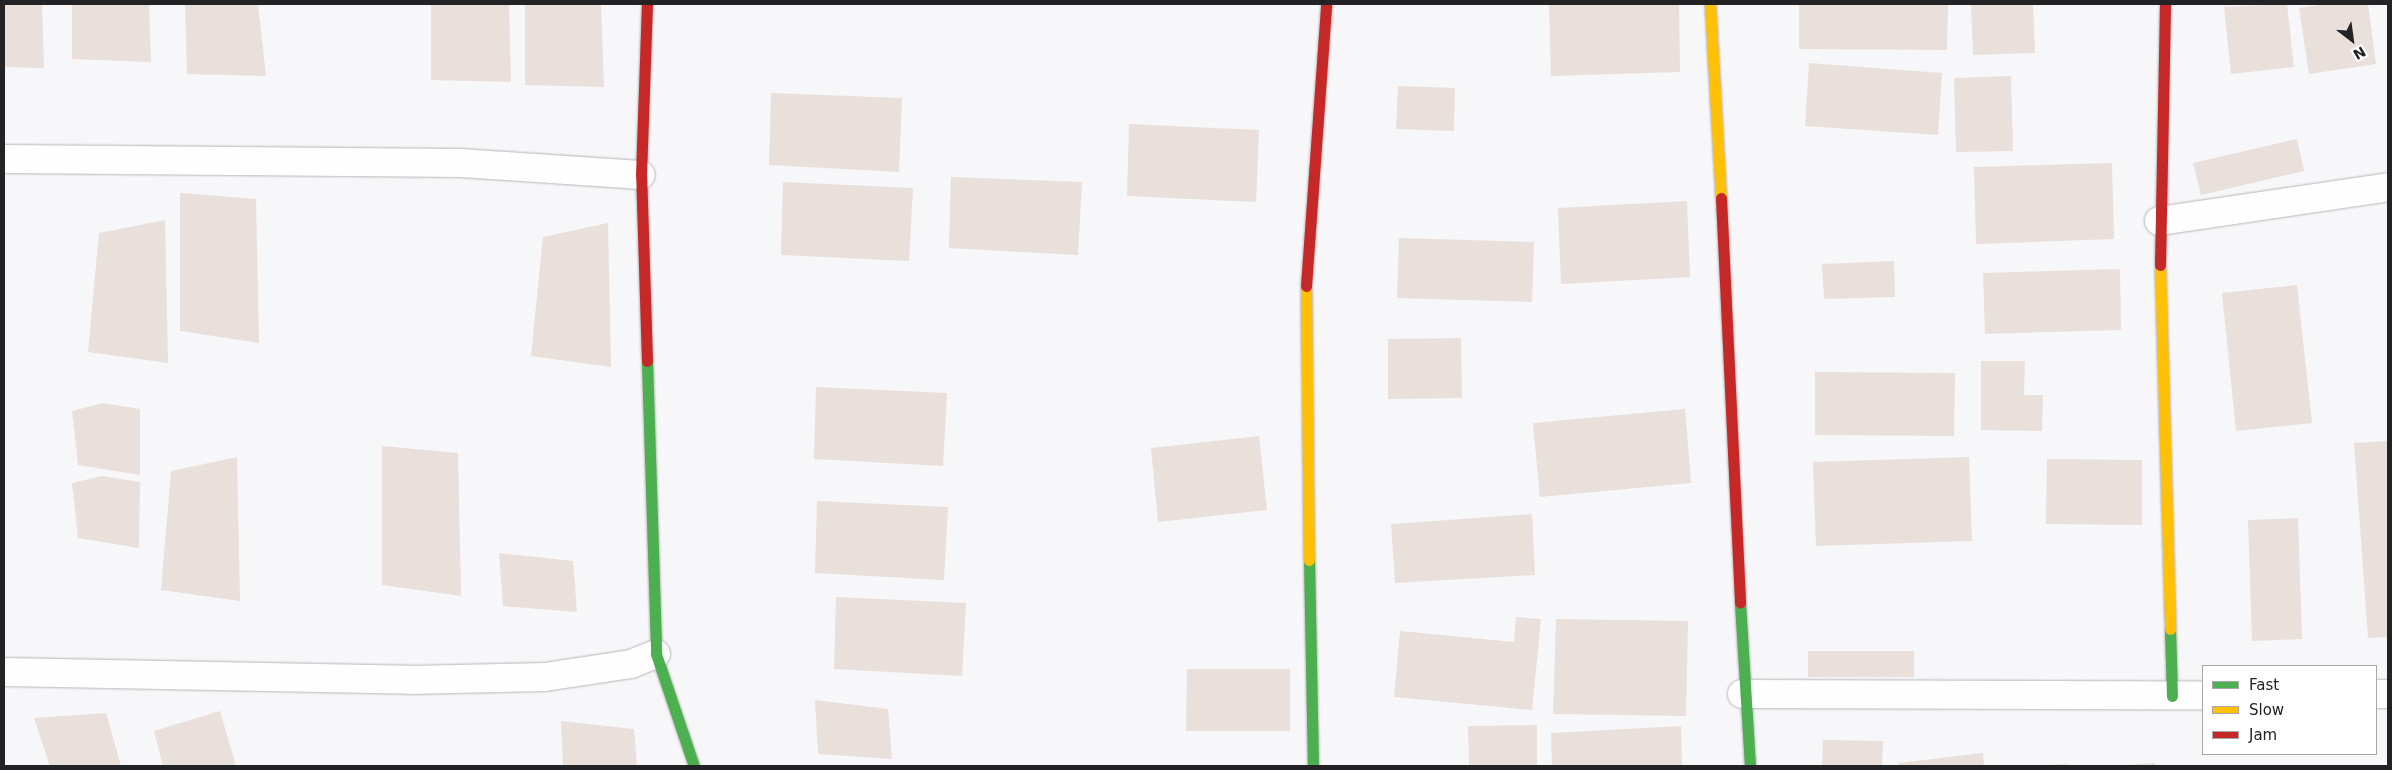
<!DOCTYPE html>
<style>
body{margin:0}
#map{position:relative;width:2392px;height:770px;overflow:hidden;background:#f7f6f8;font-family:"DejaVu Sans",sans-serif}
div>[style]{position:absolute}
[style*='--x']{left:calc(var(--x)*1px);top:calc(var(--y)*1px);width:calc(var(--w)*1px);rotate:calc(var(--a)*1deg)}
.building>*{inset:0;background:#e9e0dc}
.roads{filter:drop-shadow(0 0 1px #b7b6b8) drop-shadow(0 0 1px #b7b6b8)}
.street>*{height:28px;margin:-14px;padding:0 14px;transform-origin:14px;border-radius:14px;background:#fefefe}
.fast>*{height:11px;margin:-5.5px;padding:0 5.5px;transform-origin:5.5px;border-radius:5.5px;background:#4caf50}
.slow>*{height:11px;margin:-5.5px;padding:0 5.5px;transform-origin:5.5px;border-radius:5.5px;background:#ffc107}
.jam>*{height:11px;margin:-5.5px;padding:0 5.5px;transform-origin:5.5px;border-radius:5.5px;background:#c62828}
span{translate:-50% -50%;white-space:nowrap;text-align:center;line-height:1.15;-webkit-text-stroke:4px #fff;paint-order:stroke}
.frame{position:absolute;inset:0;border:5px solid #232224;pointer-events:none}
.legend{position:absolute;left:2202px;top:665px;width:175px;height:90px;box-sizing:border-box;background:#fff;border:1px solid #a7a7a7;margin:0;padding:6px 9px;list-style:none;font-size:15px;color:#232224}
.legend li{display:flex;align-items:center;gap:10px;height:25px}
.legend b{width:25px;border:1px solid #a7a7a7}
.north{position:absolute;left:2327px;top:15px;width:50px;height:50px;-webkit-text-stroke:4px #fff;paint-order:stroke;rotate:150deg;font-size:14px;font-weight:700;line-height:20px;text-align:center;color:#232224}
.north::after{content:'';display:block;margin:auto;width:18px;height:22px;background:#232224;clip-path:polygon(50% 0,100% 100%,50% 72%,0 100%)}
</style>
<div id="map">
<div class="building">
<i style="clip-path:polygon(4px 4px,42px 4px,44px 68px,4px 67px)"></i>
<i style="clip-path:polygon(72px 4px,149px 4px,151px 62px,72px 59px)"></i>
<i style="clip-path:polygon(185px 4px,258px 4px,266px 76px,187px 74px)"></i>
<i style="clip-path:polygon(431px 4px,509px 4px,511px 82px,431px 80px)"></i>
<i style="clip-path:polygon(525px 4px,601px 4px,604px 87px,525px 85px)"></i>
<i style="clip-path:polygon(1549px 4px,1679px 4px,1680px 72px,1551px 76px)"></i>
<i style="clip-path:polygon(1799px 4px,1948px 4px,1947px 50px,1799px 49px)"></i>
<i style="clip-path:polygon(1971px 4px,2033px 4px,2035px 53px,1973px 55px)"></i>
<i style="clip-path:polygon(2287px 4px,2294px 67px,2231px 74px,2224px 7px)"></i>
<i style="clip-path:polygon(2326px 4px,2368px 4px,2376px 64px,2309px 74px,2299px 8px)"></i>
<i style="clip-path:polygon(1809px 63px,1942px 73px,1938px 135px,1805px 126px)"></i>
<i style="clip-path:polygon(2011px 76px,2013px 151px,1956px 152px,1954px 78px)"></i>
<i style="clip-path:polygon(1398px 86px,1455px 88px,1454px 131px,1396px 129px)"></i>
<i style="clip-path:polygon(771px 93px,902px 98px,899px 172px,769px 165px)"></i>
<i style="clip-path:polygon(1129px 124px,1259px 130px,1256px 202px,1127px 196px)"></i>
<i style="clip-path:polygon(2297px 139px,2304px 171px,2201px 195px,2193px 163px)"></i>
<i style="clip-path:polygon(2112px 163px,2114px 239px,1976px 244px,1974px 167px)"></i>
<i style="clip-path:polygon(951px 177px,1082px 182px,1078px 255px,949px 248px)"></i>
<i style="clip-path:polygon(783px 182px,913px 188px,909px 261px,781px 255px)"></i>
<i style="clip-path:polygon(180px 193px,256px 199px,259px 343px,180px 331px)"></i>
<i style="clip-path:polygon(1687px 201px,1690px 277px,1561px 284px,1558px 208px)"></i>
<i style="clip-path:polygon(165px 220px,168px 363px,88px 352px,99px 233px)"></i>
<i style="clip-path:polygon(608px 223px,611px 367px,531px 356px,543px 237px)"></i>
<i style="clip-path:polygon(1399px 238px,1534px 242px,1532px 302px,1397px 298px)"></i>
<i style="clip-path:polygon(1894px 261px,1895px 297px,1824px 299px,1822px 264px)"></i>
<i style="clip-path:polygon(2120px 269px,2121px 330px,1985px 334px,1983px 273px)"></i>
<i style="clip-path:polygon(2297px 285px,2312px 423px,2236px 431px,2222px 293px)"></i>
<i style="clip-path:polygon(1461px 338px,1462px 398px,1388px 399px,1388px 339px)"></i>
<i style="clip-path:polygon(1981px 361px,2025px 361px,2024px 395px,2043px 395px,2042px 431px,1981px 430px)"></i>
<i style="clip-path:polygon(1815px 372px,1955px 373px,1954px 436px,1815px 435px)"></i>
<i style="clip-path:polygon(816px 387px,947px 393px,943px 466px,814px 459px)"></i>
<i style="clip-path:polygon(103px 403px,140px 409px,140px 475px,78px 465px,72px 411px)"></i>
<i style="clip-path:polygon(1685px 409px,1691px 483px,1540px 497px,1533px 423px)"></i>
<i style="clip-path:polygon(1259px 436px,1267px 510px,1158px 522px,1151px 448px)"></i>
<i style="clip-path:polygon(2388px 441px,2388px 637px,2368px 638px,2354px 443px)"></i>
<i style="clip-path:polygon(382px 446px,458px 453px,461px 596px,382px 585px)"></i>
<i style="clip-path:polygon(237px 457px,240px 601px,161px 590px,171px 471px)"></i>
<i style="clip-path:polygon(1969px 457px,1972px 541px,1816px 546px,1813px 462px)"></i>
<i style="clip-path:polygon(2047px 459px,2142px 460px,2142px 525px,2046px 524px)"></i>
<i style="clip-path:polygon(102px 476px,140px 482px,139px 548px,78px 538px,72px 483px)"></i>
<i style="clip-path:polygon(817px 501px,948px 507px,944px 580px,815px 573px)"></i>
<i style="clip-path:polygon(1532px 514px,1535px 575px,1395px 583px,1391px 524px)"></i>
<i style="clip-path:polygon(2298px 518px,2302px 639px,2252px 641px,2248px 520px)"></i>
<i style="clip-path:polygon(499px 553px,573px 561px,577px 612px,503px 606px)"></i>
<i style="clip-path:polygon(836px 597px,966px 603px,962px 676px,834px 669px)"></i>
<i style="clip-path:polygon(1516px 617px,1541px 619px,1532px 710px,1394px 697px,1400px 631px,1514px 642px)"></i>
<i style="clip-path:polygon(1556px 619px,1688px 621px,1686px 716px,1553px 714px)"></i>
<i style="clip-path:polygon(1808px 651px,1914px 651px,1914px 677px,1808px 677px)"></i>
<i style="clip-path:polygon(1187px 669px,1290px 669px,1290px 731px,1186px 731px)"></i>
<i style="clip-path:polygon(815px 700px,888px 709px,892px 759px,818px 754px)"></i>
<i style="clip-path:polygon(220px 711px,236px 766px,163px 766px,154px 731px)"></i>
<i style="clip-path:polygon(106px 713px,121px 766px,50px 766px,34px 718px)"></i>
<i style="clip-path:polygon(561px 721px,634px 729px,637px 766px,563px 766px)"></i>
<i style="clip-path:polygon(1537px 725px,1537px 766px,1469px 766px,1468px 726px)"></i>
<i style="clip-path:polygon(1681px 726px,1682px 766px,1552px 766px,1551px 733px)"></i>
<i style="clip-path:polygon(1823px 740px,1883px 741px,1882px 766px,1822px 766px)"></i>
<i style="clip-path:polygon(1983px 753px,1984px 766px,1899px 766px,1899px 763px)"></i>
<i style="clip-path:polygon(2155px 763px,2155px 766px,2122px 766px,2122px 765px)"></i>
<i style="clip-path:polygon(2069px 764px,2069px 766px,2038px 766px,2038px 765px)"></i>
</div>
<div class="roads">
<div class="street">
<i style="--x:4;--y:159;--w:457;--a:0.5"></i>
<i style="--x:461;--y:163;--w:180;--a:3.8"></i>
<i style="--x:2159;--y:221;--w:232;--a:-8.4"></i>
<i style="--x:4;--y:672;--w:406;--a:1.1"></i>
<i style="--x:410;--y:680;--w:135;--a:-1.3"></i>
<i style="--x:545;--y:677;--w:87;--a:-8.6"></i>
<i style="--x:631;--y:664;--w:27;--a:-22"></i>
<i style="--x:1742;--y:694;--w:461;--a:0.2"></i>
<i style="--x:2376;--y:694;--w:12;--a:0"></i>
</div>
<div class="fast">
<i style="--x:647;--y:361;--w:293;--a:88.2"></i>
<i style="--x:656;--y:654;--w:118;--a:71.3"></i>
<i style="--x:1309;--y:560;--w:206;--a:88.9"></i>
<i style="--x:1740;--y:603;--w:163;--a:86.5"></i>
<i style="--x:2170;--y:629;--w:67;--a:88.3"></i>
</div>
<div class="slow">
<i style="--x:1710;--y:4;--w:194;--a:86.8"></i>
<i style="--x:2160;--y:265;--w:364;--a:88.4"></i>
<i style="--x:1306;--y:286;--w:274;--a:89.4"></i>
</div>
<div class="jam">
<i style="--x:1721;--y:198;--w:405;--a:87.3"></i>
<i style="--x:2160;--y:265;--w:261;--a:-88.9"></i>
<i style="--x:1306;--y:286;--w:283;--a:-85.9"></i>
<i style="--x:647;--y:361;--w:186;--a:-91.8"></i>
<i style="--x:641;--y:175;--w:171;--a:-88"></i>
</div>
</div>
<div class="frame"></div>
<ul class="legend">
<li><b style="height:6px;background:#4caf50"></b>Fast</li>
<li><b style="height:6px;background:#ffc107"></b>Slow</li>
<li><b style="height:6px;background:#c62828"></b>Jam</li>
</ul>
<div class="north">N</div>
</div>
